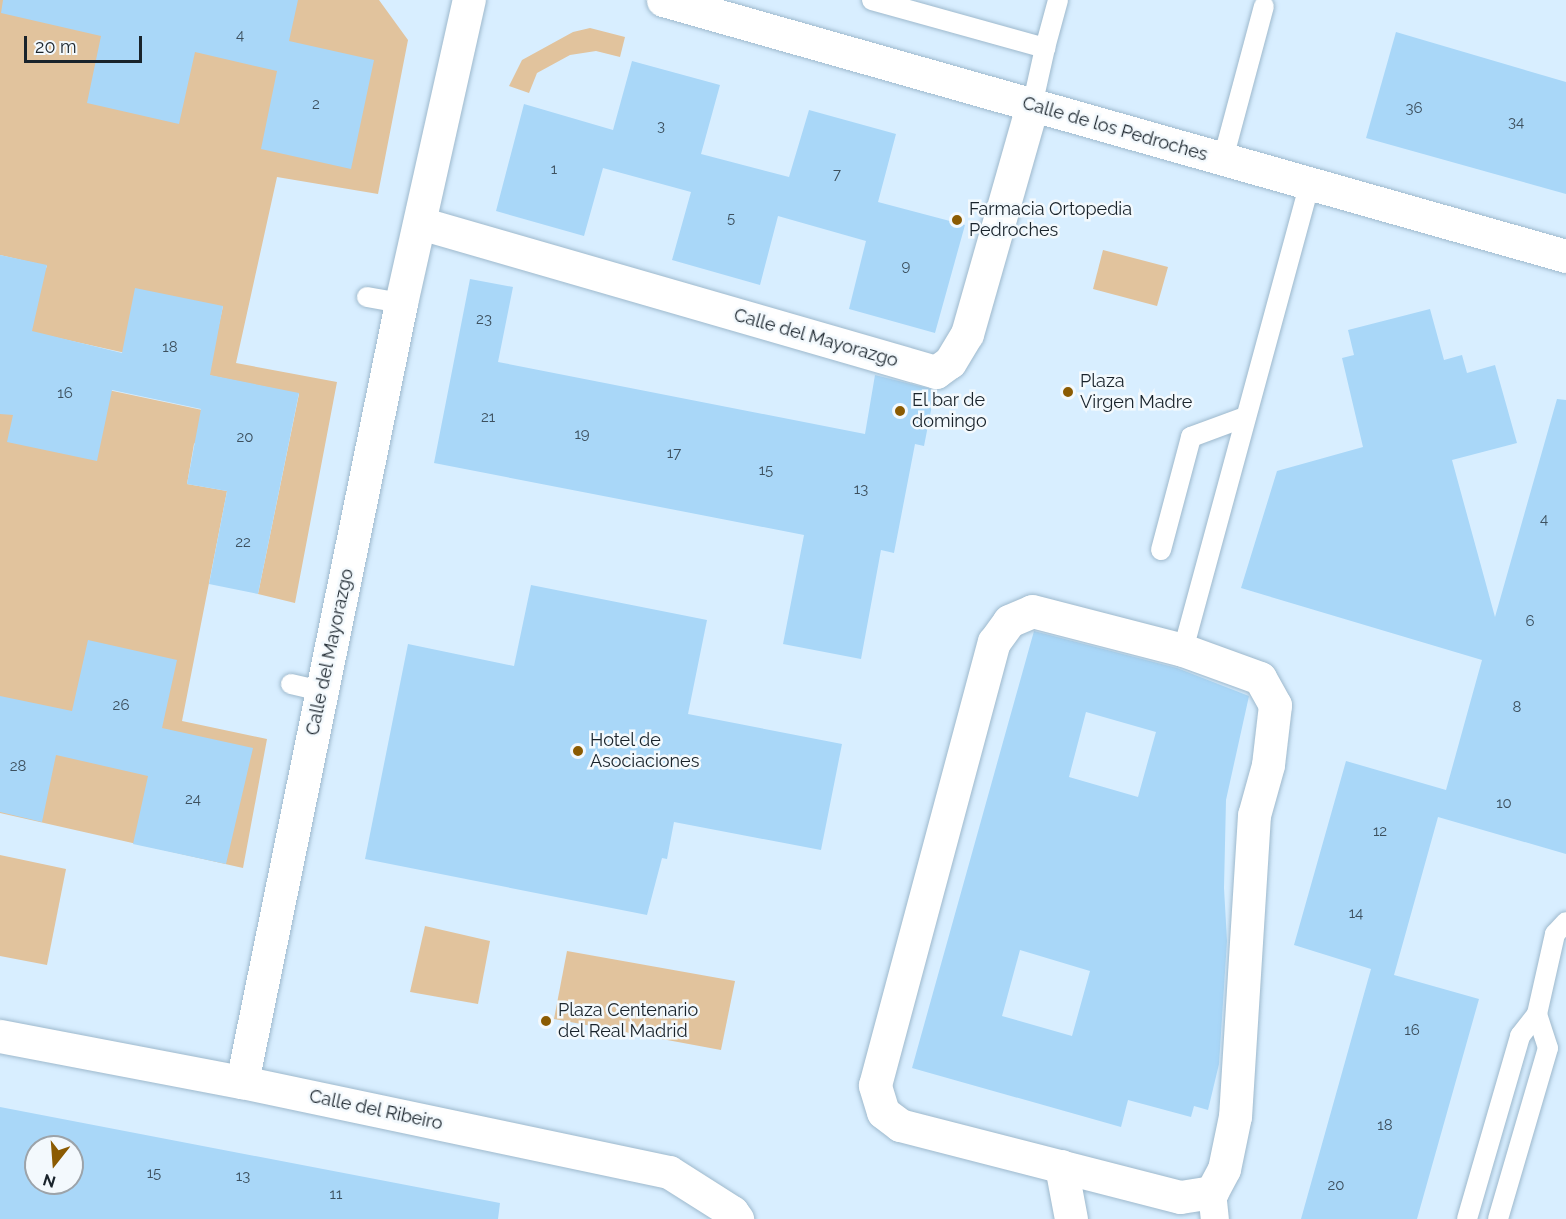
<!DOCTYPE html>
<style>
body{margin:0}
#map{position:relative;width:1566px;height:1219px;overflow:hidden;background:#d8eeff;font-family:Raleway,sans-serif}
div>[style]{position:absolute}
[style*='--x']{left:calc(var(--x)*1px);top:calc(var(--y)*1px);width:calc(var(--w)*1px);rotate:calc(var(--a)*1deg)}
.green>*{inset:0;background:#e1c39d}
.building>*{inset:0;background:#a9d7f8}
.roads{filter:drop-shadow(0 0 2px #9eb9cd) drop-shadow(0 0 2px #9eb9cd)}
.service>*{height:20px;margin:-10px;padding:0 10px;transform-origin:10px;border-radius:10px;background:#fff}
.pedestrian>*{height:28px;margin:-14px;padding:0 14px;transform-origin:14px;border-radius:14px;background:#fff}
.minor>*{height:33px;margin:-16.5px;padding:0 16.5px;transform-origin:16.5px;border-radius:16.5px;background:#fff}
.dots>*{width:16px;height:16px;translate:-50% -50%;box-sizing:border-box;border:3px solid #f3f9fd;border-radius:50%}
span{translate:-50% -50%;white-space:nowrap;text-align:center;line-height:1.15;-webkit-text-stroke:5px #f3f9fd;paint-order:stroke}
.number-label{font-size:15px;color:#3d505e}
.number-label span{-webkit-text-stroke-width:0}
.street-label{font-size:18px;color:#19232b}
.poi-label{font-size:18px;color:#19232b}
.left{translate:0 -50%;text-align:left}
.north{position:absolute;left:24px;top:1135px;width:60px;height:60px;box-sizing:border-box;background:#f3f9fd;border:2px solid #9ca3a9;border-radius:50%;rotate:197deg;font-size:16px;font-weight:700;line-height:24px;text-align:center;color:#19232b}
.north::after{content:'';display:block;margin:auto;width:21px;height:27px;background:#8b5b02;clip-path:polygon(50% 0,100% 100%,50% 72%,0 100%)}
.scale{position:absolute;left:24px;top:36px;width:118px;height:27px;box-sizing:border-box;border:3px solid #19232b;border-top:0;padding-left:8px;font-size:18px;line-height:21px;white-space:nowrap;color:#19232b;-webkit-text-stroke:4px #f3f9fd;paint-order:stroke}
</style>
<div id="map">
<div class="green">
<i style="clip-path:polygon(0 0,379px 0,408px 40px,378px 194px,277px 177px,236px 363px,337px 382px,295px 603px,258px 594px,299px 394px,208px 375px,223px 306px,139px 356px,18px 329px,47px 266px,0 255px)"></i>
<i style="clip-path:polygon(590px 28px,625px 37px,620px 57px,596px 51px,570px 55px,537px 73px,529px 93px,509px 86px,522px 60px,573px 32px)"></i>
<i style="clip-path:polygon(1103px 250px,1168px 267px,1157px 306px,1093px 289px)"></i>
<i style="clip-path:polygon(0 367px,221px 414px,194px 444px,187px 484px,227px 491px,182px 721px,267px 739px,243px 868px,0 813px)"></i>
<i style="clip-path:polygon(0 855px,66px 869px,47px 965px,0 956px)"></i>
<i style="clip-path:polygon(425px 926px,490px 941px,478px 1004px,410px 992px)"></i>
<i style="clip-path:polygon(567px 951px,735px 981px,721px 1050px,554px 1019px)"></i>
</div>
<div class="building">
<i style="clip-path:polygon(3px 0,298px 0,289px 41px,374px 60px,351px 169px,261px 149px,277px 71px,195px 52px,179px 124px,87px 103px,101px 36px,1px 13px)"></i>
<i style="clip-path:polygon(1396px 32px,1566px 82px,1566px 194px,1366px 138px)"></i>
<i style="clip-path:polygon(632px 61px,720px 85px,701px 154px,789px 177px,809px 110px,896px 134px,878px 202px,965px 225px,935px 333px,849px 309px,866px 241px,778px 216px,760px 285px,672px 260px,691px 192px,603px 168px,584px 236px,496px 211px,524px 104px,613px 130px)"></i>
<i style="clip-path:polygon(0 255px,47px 265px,32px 331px,122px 353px,135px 288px,223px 306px,210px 375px,299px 393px,258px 594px,209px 584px,227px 491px,187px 484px,201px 409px,112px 390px,97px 461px,7px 442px,13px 415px,0 414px)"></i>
<i style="clip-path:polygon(470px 279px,513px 287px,498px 362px,865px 434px,875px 375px,935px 390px,924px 446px,915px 444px,894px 553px,881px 550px,861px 659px,783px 644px,804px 535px,434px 463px)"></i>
<i style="clip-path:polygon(1430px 309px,1444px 360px,1462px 355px,1467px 373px,1495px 365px,1517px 443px,1452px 460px,1495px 617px,1557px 399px,1566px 400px,1566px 854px,1438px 817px,1394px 975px,1479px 999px,1417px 1219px,1301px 1219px,1371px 969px,1294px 945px,1346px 761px,1446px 790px,1482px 660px,1241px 588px,1277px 471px,1363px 447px,1342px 358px,1354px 355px,1348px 330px)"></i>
<i style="clip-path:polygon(531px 585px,707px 620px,688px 714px,842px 744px,821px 850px,674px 822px,667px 859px,662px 858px,647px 915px,365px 859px,408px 644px,514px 666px)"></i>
<i style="clip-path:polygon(evenodd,1034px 631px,1177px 668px,1249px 696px,1226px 800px,1224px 888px,1227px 941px,1219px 1064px,1208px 1110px,1194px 1106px,1191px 1117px,1128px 1100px,1121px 1127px,912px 1068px,1034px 631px,1086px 712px,1156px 732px,1138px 797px,1069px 777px,1086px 712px,1034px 631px,1020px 950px,1090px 971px,1072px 1036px,1002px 1016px,1020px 950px)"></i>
<i style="clip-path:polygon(88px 640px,177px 660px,162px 728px,253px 748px,226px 864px,133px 844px,148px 776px,56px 755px,42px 822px,0 812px,0 696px,72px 711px)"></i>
<i style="clip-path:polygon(evenodd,0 1107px,500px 1203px,498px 1219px,0 1219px,0 1107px,36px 1147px,72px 1147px,72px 1183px,36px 1183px,36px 1147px)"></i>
</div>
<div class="roads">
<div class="service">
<i style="--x:872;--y:0;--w:180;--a:15.5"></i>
<i style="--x:1045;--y:48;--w:59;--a:102.6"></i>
<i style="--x:1045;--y:48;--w:50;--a:-74.8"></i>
<i style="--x:1223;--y:159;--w:158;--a:-75"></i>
<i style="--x:367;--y:297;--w:35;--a:10"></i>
<i style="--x:1161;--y:550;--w:117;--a:-75.1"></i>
<i style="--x:1191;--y:437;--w:58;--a:-20.3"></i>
<i style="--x:1183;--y:650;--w:484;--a:-74.8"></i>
<i style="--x:291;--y:684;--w:32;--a:13"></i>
<i style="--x:1467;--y:1219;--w:191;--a:-73.8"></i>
<i style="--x:1520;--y:1036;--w:28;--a:-52"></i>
<i style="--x:1537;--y:1014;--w:82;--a:-77.3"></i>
<i style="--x:1555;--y:934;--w:16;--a:-47"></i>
<i style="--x:1498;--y:1219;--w:178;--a:-73.7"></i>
<i style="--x:1548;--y:1048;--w:36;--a:-108"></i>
</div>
<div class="pedestrian">
<i style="--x:1212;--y:1192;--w:27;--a:84"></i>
</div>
<div class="minor">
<i style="--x:663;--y:0;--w:939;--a:15.83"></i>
<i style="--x:420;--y:223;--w:537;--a:16.11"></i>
<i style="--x:936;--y:372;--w:17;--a:-36"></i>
<i style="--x:950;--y:362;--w:33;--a:-59"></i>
<i style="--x:967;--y:334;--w:237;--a:-74.1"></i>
<i style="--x:1032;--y:611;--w:156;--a:14.5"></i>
<i style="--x:1183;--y:650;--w:82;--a:20"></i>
<i style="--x:1260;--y:678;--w:31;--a:61"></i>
<i style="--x:1275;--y:705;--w:60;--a:96.7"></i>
<i style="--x:1268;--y:765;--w:52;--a:105.6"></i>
<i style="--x:1254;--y:815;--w:302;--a:93.6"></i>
<i style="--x:1235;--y:1116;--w:54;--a:101.7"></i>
<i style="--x:1224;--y:1169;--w:26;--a:118"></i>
<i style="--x:1212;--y:1192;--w:32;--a:171"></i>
<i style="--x:1180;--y:1197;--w:289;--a:-165.6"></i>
<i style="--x:900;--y:1125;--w:21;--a:-143"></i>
<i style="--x:883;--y:1112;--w:28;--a:-107"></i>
<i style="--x:875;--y:1085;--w:459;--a:-75"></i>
<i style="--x:994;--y:642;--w:26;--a:-54"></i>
<i style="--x:1009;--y:621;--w:25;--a:-23"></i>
<i style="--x:0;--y:1036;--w:246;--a:10.8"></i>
<i style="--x:242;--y:1082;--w:436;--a:11.9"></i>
<i style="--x:669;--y:1172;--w:75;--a:32.4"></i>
<i style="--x:732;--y:1212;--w:9;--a:54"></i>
<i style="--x:242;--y:1082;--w:795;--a:-78.46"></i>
<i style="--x:401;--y:303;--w:311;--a:-77.4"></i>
<i style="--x:1061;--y:1166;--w:54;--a:79.3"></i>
</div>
</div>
<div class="dots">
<i style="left:957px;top:220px;background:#8b5b02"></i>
<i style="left:1068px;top:392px;background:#8b5b02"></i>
<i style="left:900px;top:411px;background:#8b5b02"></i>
<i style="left:578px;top:751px;background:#8b5b02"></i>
<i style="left:546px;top:1021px;background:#8b5b02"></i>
</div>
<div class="number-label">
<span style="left:240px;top:36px">4</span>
<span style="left:316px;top:105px">2</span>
<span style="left:1414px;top:109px">36</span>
<span style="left:1516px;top:123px">34</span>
<span style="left:661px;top:127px">3</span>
<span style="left:554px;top:170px">1</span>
<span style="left:837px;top:175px">7</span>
<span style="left:731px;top:219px">5</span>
<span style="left:906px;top:267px">9</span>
<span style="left:484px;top:320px">23</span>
<span style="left:170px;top:348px">18</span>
<span style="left:65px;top:394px">16</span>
<span style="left:488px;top:418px">21</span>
<span style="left:582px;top:435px">19</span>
<span style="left:245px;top:438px">20</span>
<span style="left:674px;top:454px">17</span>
<span style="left:766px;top:471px">15</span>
<span style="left:861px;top:490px">13</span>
<span style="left:1544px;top:520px">4</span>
<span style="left:243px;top:543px">22</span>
<span style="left:1530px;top:622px">6</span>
<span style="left:121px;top:706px">26</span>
<span style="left:1517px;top:708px">8</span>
<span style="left:18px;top:767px">28</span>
<span style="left:193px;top:800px">24</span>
<span style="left:1504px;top:804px">10</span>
<span style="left:1380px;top:832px">12</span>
<span style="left:1356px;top:914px">14</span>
<span style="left:1412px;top:1031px">16</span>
<span style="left:1385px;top:1126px">18</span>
<span style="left:154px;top:1174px">15</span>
<span style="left:243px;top:1177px">13</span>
<span style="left:1336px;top:1186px">20</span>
<span style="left:336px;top:1195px">11</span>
</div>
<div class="street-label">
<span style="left:1115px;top:129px;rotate:16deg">Calle de los Pedroches</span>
<span style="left:816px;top:338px;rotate:16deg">Calle del Mayorazgo</span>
<span style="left:330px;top:652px;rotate:-78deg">Calle del Mayorazgo</span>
<span style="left:376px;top:1110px;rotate:12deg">Calle del Ribeiro</span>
</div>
<div class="poi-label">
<span class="left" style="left:969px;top:220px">Farmacia Ortopedia<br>Pedroches</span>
<span class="left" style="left:1080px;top:392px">Plaza<br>Virgen Madre</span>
<span class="left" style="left:912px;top:411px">El bar de<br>domingo</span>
<span class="left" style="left:590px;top:751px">Hotel de<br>Asociaciones</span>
<span class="left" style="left:558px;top:1021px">Plaza Centenario<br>del Real Madrid</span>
</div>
<div class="north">N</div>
<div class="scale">20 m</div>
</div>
